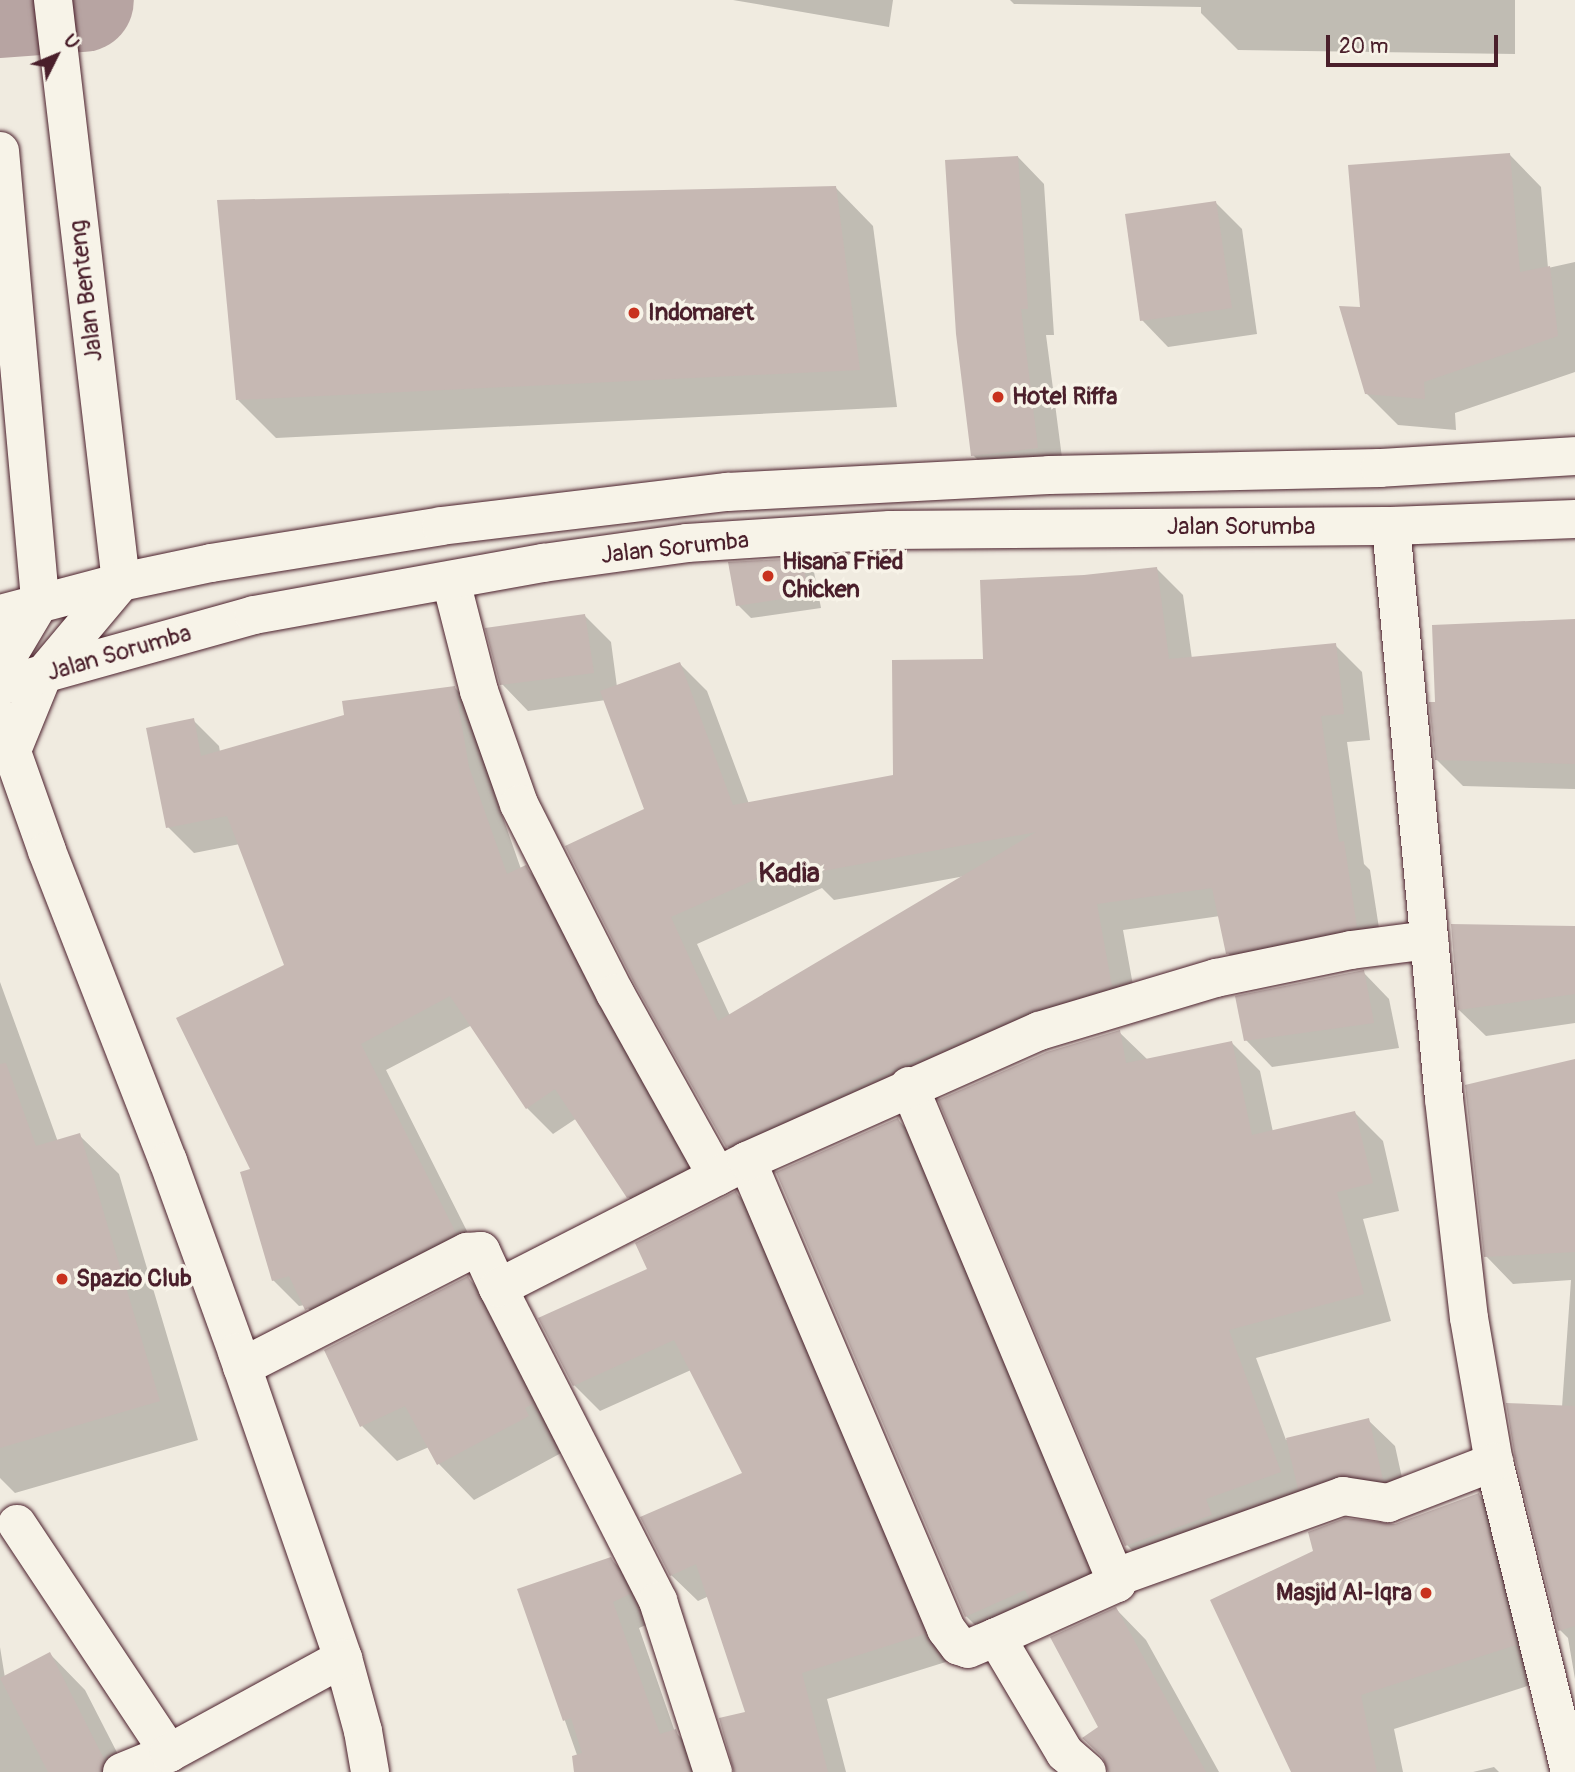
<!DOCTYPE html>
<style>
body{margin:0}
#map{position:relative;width:1575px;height:1772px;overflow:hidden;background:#f0ebe0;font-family:Pangolin,sans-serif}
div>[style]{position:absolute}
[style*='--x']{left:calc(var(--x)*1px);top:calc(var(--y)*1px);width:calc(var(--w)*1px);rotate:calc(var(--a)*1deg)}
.shadow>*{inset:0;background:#0003}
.river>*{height:103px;margin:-51.5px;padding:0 51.5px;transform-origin:51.5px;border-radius:51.5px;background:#b7a4a2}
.building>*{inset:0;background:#c6b8b3}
.roads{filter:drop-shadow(0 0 2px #4a1f2b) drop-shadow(0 0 2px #4a1f2b)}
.minor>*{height:38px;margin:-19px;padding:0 19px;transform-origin:19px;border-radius:19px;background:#f7f3e8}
.tertiary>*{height:38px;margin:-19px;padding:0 19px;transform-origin:19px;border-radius:19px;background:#f7f3e8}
.dots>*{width:19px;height:19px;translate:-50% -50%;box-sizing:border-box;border:4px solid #f7f3e8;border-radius:50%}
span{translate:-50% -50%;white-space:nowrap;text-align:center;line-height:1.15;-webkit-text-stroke:7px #f7f3e8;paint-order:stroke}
.street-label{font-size:24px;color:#4a1f2b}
.poi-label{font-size:24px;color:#4a1f2b;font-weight:700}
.left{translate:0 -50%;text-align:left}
.right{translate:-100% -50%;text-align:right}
.quarter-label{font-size:28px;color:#4a1f2b;font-weight:700}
.north{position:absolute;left:21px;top:21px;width:70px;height:70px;-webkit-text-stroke:5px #f7f3e8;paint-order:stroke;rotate:47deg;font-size:19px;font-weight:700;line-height:28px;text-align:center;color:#4a1f2b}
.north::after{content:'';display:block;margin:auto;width:24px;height:32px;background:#4a1f2b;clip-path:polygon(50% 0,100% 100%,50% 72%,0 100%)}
.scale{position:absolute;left:1326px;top:35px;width:172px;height:32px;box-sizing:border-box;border:4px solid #4a1f2b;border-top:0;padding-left:9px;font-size:21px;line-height:24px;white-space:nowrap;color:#4a1f2b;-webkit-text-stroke:5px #f7f3e8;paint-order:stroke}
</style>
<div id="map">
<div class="shadow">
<i style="clip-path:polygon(733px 0,893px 0,889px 27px)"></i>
<i style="clip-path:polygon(1010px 0,1515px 0,1515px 54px,1238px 50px,1201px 13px,1201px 7px,1014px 4px)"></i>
<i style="clip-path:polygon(1510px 155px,1541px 187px,1548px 268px,1575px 262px,1575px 372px,1455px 413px,1456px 430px,1398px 425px,1366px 393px,1362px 309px)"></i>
<i style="clip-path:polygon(1018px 157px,1044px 184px,1054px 335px,1046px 335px,1064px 473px,999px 481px,973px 455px)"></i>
<i style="clip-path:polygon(835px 187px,873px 226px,897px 407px,276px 438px,238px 400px)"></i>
<i style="clip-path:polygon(1216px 203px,1242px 229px,1257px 334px,1168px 347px,1142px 320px)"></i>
<i style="clip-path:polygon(801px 559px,814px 572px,821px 608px,751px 618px,738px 605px)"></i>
<i style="clip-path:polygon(evenodd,1157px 569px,1183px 595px,1192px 659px,1335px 645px,1362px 672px,1370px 740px,1347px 742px,1364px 864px,1370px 870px,1383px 954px,1254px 980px,1228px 953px,1220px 916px,1123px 930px,1138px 1013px,1057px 1037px,754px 1173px,727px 1146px,636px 982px,646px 810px,606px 700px,528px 711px,502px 684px,585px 616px,611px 642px,617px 687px,680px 664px,707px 691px,749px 804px,895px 777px,985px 660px,1084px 577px,1157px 569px,965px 876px,730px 1016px,697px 944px,822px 888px,834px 900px,965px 876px)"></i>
<i style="clip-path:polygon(1575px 620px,1575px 789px,1463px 786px,1436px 759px,1437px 704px)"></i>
<i style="clip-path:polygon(455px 688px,481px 714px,495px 795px,521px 869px,525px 867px,551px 893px,712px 1194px,655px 1223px,628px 1197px,577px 1118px,553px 1134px,527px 1108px,472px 1025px,386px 1070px,481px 1259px,333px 1335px,305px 1305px,299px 1306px,273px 1280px,253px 1170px,287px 966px,240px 844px,194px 853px,168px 827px,193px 720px,219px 746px,220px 752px)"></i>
<i style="clip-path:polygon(1575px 928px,1575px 1023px,1486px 1036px,1459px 1010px)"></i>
<i style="clip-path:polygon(1363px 972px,1389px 999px,1399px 1048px,1272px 1067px,1246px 1040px)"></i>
<i style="clip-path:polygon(0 982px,58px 1142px,79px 1135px,119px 1174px,198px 1440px,15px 1493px,0 1478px)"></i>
<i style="clip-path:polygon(1119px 1032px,1148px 1060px,1232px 1043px,1260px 1071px,1273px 1132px,1355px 1113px,1383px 1141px,1399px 1211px,1363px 1219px,1391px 1321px,1256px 1358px,1286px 1440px,1368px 1420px,1395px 1446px,1408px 1505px,1363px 1501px,1155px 1573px,1127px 1545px)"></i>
<i style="clip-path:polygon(1575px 1061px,1575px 1679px,1568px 1638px,1560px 1630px,1562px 1407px,1571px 1280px,1513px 1284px,1486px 1256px)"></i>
<i style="clip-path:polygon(898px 1120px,924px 1146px,1114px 1598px,992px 1642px,966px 1616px)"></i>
<i style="clip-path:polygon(736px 1193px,762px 1219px,949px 1661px,827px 1699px,846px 1772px,736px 1772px,748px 1713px,709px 1596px,698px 1601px,671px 1575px,745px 1474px,691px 1370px,600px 1411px,574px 1385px,650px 1269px)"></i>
<i style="clip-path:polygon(468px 1278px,503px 1313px,563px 1452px,474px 1500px,439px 1464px,429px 1447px,397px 1461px,362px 1426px)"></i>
<i style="clip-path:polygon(1479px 1495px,1513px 1529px,1549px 1679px,1394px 1729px,1403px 1772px,1293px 1772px,1395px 1525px)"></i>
<i style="clip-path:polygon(611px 1559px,637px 1586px,655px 1621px,639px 1628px,675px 1732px,702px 1758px,707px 1772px,583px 1772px,519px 1590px)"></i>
<i style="clip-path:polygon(1116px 1609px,1146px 1640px,1219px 1772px,1110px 1772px,1110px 1765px,1084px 1739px,1101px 1727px)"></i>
<i style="clip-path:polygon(0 1647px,5px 1678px,50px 1654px,85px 1690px,127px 1772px,0 1772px)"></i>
<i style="clip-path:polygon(1494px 1767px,1499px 1772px,1473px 1772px)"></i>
</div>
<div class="river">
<i style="--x:0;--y:6;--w:82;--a:-4.2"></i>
</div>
<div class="building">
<i style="clip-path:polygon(1510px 153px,1520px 272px,1550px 266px,1558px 336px,1424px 382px,1425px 399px,1365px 394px,1339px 306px,1360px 307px,1348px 165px)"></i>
<i style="clip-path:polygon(1018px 156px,1028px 309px,1021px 309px,1038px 448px,971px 456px,956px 334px,945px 160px)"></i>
<i style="clip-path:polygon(836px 186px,860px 370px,236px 400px,217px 200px)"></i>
<i style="clip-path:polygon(1216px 201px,1232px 308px,1140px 321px,1125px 214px)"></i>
<i style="clip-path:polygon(802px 558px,809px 595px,736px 606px,728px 562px)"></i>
<i style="clip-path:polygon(evenodd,1157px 567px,1169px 659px,1336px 643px,1344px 714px,1321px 716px,1339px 842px,1344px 841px,1357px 927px,1226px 954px,1212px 888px,1097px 904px,1112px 986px,1030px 1011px,900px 1066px,726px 1147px,634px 983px,565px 846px,644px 809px,600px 691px,680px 662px,733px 805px,893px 775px,892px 660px,983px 659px,980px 580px,1084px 575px,1157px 567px,1036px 832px,718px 1021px,671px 917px,803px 858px,806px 874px,1036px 832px)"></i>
<i style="clip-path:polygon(585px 614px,594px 673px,500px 685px,485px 628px)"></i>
<i style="clip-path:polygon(1575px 619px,1575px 764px,1435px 760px,1429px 702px,1435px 702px,1432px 625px)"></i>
<i style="clip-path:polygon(455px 686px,469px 767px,507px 874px,526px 865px,595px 1003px,687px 1167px,627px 1198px,555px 1089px,526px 1109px,450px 996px,361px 1044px,456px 1233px,305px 1310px,289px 1276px,272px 1281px,240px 1172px,250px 1169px,176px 1018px,284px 965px,227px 816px,166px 828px,146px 728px,194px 718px,201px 756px,344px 715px,342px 701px)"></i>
<i style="clip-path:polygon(1451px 924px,1575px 926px,1575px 994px,1458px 1010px)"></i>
<i style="clip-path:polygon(1364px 970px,1374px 1023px,1244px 1041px,1235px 996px)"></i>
<i style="clip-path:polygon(1120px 1030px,1126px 1063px,1232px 1041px,1252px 1135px,1355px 1111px,1373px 1183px,1337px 1192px,1364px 1294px,1229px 1330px,1281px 1472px,1206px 1499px,1212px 1515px,1125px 1546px,938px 1100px,1047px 1052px)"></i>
<i style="clip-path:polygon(1575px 1059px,1575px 1252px,1484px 1257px,1465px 1085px)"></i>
<i style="clip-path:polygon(6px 1063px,36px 1146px,80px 1133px,160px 1401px,0 1448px,0 1064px)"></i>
<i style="clip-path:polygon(898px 1118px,1089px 1572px,1029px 1598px,1025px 1590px,965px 1617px,776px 1172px)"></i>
<i style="clip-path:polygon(736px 1191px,925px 1634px,802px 1673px,828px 1772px,734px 1772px,719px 1718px,745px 1712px,696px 1564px,670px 1576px,640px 1517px,742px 1473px,674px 1340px,573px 1386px,538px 1318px,647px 1269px,635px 1243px)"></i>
<i style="clip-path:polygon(468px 1276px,533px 1404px,525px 1408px,529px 1416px,437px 1465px,405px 1406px,360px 1427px,324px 1350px)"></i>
<i style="clip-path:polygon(1506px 1403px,1575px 1406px,1575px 1626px,1558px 1631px,1515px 1458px)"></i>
<i style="clip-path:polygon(1369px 1418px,1383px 1480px,1336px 1475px,1298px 1489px,1286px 1438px)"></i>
<i style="clip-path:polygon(1479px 1493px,1516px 1645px,1361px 1695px,1377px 1772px,1291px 1772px,1210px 1600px,1313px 1551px,1308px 1532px,1345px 1518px,1395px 1524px)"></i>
<i style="clip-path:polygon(611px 1557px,630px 1594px,613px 1602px,660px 1734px,676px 1729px,690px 1772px,574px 1772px,572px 1756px,582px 1753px,571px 1718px,563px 1721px,517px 1589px)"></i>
<i style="clip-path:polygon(1116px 1607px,1206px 1772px,1108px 1772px,1102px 1756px,1082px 1738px,1098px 1727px,1050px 1637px)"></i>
<i style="clip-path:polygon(50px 1652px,104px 1759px,101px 1772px,48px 1772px,0 1678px)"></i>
</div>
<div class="roads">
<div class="minor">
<i style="--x:53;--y:0;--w:586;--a:83.34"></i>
<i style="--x:0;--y:151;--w:453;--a:84.9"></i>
<i style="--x:1391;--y:526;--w:575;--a:84.72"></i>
<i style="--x:1444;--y:1099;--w:220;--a:83.5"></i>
<i style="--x:1469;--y:1318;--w:146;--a:80.2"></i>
<i style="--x:1494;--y:1462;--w:319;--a:76.2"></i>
<i style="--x:451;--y:581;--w:114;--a:75.7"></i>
<i style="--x:479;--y:691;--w:120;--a:70.5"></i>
<i style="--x:519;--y:804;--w:212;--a:63.1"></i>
<i style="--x:615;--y:993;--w:210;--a:60.9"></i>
<i style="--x:0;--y:718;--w:141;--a:70.5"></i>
<i style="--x:47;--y:851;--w:333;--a:68.7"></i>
<i style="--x:168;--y:1161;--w:203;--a:70.1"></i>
<i style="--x:237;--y:1352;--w:324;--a:70.9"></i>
<i style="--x:343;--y:1658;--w:76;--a:74.7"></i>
<i style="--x:363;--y:1731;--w:42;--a:80.3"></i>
<i style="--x:13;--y:748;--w:79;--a:-67.7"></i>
<i style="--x:909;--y:1086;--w:539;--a:67.29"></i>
<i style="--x:1117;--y:1583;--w:133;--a:155.9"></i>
<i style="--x:747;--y:1161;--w:509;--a:66.96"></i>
<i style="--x:946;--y:1629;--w:21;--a:53"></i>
<i style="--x:959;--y:1646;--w:9;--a:18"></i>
<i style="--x:968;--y:1649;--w:30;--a:-23"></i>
<i style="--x:996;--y:1637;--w:135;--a:59.3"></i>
<i style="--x:1065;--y:1753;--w:29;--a:41"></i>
<i style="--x:498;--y:1288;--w:352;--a:62.9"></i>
<i style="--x:658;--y:1601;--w:180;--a:72.2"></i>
<i style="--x:242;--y:1367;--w:253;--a:-27.1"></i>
<i style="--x:467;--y:1252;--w:14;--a:-4"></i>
<i style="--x:481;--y:1251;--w:41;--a:65.3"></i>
<i style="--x:498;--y:1288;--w:280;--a:-27"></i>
<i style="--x:747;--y:1161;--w:320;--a:-24"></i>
<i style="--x:1039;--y:1031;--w:185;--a:-16.7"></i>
<i style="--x:1216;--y:978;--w:138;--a:-11.7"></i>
<i style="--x:1351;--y:950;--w:79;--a:-7.3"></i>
<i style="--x:17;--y:1524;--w:275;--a:56.4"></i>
<i style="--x:1114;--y:1578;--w:243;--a:-19.7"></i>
<i style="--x:1343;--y:1496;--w:46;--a:8.8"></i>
<i style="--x:1388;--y:1503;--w:114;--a:-21.1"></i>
<i style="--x:122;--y:1772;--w:51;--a:-22"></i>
<i style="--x:169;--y:1753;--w:198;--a:-28.6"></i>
</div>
<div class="tertiary">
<i style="--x:0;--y:614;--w:125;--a:-14.8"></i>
<i style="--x:121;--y:582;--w:92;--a:-11.9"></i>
<i style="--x:211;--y:563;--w:233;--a:-9.1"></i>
<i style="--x:441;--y:526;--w:288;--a:-6.8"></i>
<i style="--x:727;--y:492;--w:322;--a:-3"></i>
<i style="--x:1049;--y:475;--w:331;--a:-1.2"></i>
<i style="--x:1380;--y:468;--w:195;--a:-3.5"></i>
<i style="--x:0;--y:669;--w:78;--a:-59.2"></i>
<i style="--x:43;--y:675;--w:121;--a:-50"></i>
<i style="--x:0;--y:686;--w:264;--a:-15.6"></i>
<i style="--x:254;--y:615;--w:294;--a:-10.2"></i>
<i style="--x:543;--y:563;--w:145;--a:-7.9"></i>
<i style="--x:687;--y:543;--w:203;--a:-3.7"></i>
<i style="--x:890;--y:530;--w:501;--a:-0.46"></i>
<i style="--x:1391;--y:526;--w:184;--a:-2.2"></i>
</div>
</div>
<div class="dots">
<i style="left:634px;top:313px;background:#c8321e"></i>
<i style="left:998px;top:397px;background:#c8321e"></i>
<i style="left:768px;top:576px;background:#c8321e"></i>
<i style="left:62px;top:1279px;background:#c8321e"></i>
<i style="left:1426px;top:1593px;background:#c8321e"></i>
</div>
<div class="street-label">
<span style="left:86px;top:291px;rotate:-97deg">Jalan Benteng</span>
<span style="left:1241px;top:527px">Jalan Sorumba</span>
<span style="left:675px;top:548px;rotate:-6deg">Jalan Sorumba</span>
<span style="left:119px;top:653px;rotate:-16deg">Jalan Sorumba</span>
</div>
<div class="poi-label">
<span class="left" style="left:648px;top:313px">Indomaret</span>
<span class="left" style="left:1012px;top:397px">Hotel Riffa</span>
<span class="left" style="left:782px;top:576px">Hisana Fried<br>Chicken</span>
<span class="left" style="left:76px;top:1279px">Spazio Club</span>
<span class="right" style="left:1412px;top:1593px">Masjid Al-Iqra</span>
</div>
<div class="quarter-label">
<span style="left:789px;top:874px">Kadia</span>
</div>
<div class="north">U</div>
<div class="scale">20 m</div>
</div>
